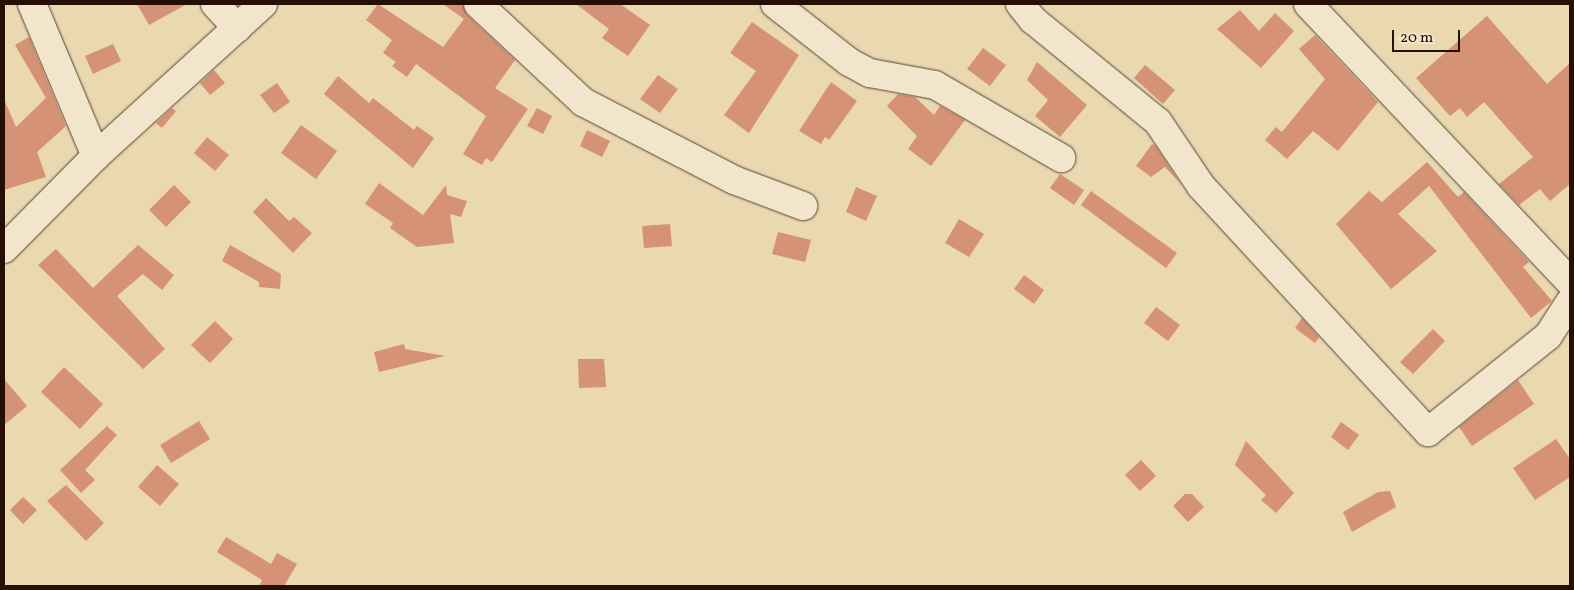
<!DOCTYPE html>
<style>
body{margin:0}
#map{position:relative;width:1574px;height:590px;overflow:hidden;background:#e9d8b0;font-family:Vollkorn,serif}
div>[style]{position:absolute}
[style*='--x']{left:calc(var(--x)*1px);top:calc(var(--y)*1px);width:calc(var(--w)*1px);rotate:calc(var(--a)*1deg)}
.building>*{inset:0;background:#d59275}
.roads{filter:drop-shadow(0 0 1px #574230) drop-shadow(0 0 1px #574230)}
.minor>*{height:28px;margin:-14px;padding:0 14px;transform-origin:14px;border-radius:14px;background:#f1e6cc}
span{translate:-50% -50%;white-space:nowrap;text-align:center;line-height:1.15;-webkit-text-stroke:4px #f1e6cc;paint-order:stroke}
.frame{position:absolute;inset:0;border:5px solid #261006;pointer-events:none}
.scale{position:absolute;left:1392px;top:30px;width:68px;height:22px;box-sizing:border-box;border:2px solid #261006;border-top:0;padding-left:6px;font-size:15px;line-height:18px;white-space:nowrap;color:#261006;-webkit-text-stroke:4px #f1e6cc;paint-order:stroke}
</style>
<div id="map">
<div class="building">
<i style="clip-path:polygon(137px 4px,187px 4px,149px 25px)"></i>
<i style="clip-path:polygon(378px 4px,443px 47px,464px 19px,443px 4px,463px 4px,467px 15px,515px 60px,495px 88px,528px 109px,492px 162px,486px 158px,482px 165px,463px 154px,486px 116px,416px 64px,407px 77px,392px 66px,396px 62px,383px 53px,392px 40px,366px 20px)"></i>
<i style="clip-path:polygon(576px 4px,620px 4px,650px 25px,628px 56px,602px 38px,609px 29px)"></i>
<i style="clip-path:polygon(1240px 10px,1259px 31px,1275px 13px,1294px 31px,1261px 68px,1217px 29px)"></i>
<i style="clip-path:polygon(1487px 16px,1547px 84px,1570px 63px,1570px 184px,1550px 201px,1540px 189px,1519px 205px,1499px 184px,1533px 157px,1484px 102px,1467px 117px,1460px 108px,1450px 116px,1416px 78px)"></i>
<i style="clip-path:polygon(752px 22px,799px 55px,749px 133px,724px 115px,756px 71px,730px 53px)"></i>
<i style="clip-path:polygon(1315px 35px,1378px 102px,1338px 151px,1313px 131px,1287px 159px,1265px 140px,1276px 127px,1282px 132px,1325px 79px,1299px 49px)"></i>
<i style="clip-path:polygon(29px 37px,66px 126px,37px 152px,46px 177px,4px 190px,4px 99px,16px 127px,46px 98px,15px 45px)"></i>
<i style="clip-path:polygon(113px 44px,121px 61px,93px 74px,85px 56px)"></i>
<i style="clip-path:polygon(983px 48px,1006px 65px,990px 86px,967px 69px)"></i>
<i style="clip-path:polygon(1037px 62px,1087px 105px,1060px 137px,1035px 116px,1048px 100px,1027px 80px)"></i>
<i style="clip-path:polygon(1145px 65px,1175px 90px,1163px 104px,1134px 78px)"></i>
<i style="clip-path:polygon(214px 70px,225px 83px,210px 95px,200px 83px)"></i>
<i style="clip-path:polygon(658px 75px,678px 89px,660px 113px,640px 99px)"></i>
<i style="clip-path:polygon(338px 76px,369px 103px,373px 98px,414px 130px,417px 126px,434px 138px,413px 168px,324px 94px)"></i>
<i style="clip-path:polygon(831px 82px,857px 101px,829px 140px,825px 137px,821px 144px,799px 131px)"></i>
<i style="clip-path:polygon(277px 83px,290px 102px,274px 113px,260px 95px)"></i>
<i style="clip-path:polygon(898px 94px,915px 97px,934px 115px,940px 106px,965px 120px,931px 166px,908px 149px,917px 136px,887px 106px)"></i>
<i style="clip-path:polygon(172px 108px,176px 111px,162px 128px,156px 123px)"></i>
<i style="clip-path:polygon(537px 108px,552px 116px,543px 134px,527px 126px)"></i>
<i style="clip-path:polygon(301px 125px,337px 151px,316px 179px,281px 153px)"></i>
<i style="clip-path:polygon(587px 130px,610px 141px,602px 157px,580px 146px)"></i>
<i style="clip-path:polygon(207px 137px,229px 155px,215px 171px,194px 153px)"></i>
<i style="clip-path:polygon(1152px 144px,1155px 145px,1180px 183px,1165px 167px,1151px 177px,1136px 166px)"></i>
<i style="clip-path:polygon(1427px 162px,1458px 197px,1464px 192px,1529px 262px,1523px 267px,1552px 301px,1531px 318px,1429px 186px,1398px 214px,1437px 251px,1391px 289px,1336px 224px,1369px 191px,1382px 202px)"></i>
<i style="clip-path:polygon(1060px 174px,1084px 190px,1074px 205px,1050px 188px)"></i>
<i style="clip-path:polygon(379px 183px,423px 215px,446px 185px,447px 195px,467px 201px,461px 217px,450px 214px,454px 243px,417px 247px,390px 228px,393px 223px,365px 204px)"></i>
<i style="clip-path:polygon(174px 185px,191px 202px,166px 227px,149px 210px)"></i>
<i style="clip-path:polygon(856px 187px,877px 196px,866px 221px,846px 212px)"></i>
<i style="clip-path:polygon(1091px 191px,1177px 253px,1166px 268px,1081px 205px)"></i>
<i style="clip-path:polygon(266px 198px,289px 221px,294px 217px,312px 233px,293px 253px,253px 212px)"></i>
<i style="clip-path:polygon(959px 219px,984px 234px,969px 257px,945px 243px)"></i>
<i style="clip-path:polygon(670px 224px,672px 246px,644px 248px,642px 226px)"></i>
<i style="clip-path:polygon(778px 232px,811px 240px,805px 262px,772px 254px)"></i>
<i style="clip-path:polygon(138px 245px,174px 275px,162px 290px,143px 274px,117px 296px,165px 349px,143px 369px,38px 265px,56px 249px,93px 288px)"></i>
<i style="clip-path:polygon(230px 245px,281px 274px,280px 289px,259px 287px,259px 282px,222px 261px)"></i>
<i style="clip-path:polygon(1024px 275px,1044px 290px,1034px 304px,1014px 289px)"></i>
<i style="clip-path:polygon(1156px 307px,1180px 325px,1168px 341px,1144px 323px)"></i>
<i style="clip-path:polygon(1302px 318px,1319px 337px,1315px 343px,1295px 328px)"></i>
<i style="clip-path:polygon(215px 321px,233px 339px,210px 363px,191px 345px)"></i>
<i style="clip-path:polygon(1433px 329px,1445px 341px,1413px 374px,1400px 362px)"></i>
<i style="clip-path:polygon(404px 344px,405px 349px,445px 356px,379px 372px,374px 352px)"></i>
<i style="clip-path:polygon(578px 359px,604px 359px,606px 387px,579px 388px)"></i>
<i style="clip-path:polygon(64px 367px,103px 404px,80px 429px,41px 392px)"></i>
<i style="clip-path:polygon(4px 379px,27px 406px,4px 425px)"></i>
<i style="clip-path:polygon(1518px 380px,1534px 404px,1472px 446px,1459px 427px)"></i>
<i style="clip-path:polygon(199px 421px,210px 439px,171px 463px,160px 445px)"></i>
<i style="clip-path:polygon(1341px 422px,1359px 435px,1348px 450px,1331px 437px)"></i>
<i style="clip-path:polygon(107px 426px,117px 435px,85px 470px,95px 480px,81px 493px,60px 470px)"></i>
<i style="clip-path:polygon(1556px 439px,1570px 459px,1570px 477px,1535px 500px,1513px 468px)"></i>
<i style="clip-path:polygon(1246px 441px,1294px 493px,1276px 513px,1261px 500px,1266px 495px,1235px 465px)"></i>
<i style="clip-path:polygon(1141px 460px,1156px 476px,1140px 491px,1125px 475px)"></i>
<i style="clip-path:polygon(157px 465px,179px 484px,160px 506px,138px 487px)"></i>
<i style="clip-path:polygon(66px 485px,104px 523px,86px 541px,47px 501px)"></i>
<i style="clip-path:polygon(1390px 491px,1396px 507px,1352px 532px,1343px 512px,1378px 492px)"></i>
<i style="clip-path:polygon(1185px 494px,1192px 494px,1204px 507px,1188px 522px,1173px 506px)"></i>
<i style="clip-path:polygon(23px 497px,37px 510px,23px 524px,10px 510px)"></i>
<i style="clip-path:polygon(226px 537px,271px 564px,277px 553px,297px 564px,284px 586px,259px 586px,262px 580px,217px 552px)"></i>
</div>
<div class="roads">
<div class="minor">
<i style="--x:32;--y:4;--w:165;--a:67.2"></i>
<i style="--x:215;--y:4;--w:33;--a:47"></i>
<i style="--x:478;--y:4;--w:144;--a:43"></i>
<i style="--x:583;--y:102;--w:170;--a:27.3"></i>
<i style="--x:734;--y:180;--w:74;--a:20.6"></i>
<i style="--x:775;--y:4;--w:94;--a:38.1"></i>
<i style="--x:849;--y:62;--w:24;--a:28"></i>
<i style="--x:870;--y:73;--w:66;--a:10.5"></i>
<i style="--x:935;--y:85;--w:146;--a:30.1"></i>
<i style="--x:1020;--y:4;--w:21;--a:51"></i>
<i style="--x:1033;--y:20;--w:161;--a:39.2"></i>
<i style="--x:1158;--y:122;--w:77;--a:56.1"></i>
<i style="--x:1201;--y:186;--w:335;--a:47.3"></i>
<i style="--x:1428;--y:432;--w:154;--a:-38.7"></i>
<i style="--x:1548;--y:336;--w:40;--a:-57.1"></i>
<i style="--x:1308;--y:4;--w:382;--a:46.7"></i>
<i style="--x:4;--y:249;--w:131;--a:-45.3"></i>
<i style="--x:96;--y:156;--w:226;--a:-42.3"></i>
</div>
</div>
<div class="frame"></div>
<div class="scale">20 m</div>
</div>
